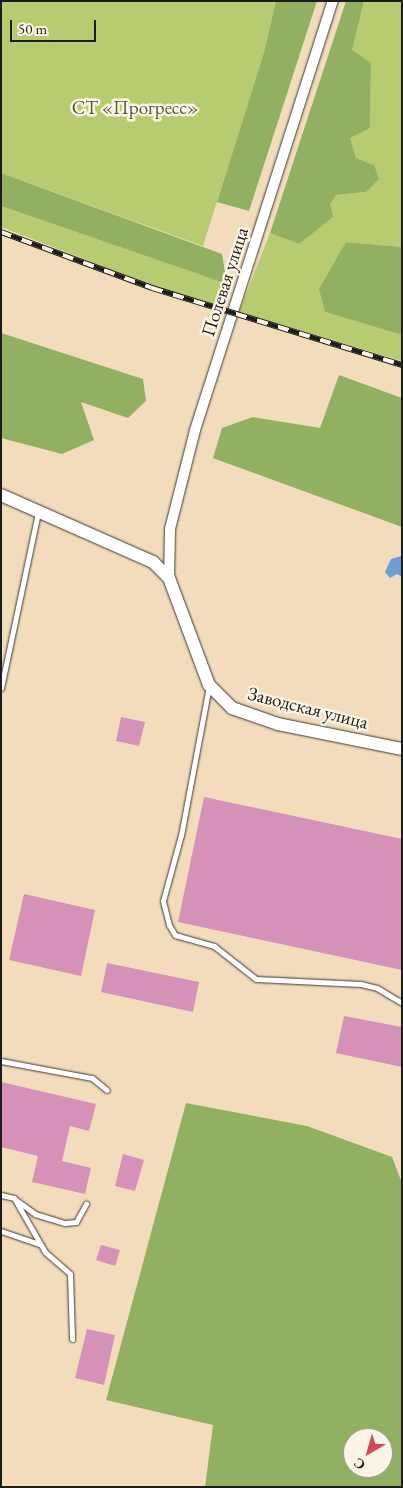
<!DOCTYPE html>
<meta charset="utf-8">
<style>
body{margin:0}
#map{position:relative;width:403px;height:1488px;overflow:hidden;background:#f2dcbc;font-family:"EB Garamond",serif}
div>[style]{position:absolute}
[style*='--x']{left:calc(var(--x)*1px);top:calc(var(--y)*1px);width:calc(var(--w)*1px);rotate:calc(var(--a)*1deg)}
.green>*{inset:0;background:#b7cc70}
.forest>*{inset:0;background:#91b062}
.water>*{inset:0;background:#6d9cd6}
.building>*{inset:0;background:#d691b9}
.roads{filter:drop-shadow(0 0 1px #3c3934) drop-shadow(0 0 1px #3c3934)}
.service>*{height:5px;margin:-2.5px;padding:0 2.5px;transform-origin:2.5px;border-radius:2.5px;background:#fff}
.minor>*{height:10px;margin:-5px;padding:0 5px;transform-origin:5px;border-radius:5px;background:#fff}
.tertiary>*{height:12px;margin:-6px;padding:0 6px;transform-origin:6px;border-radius:6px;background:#fff}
.rail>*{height:5.5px;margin-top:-2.75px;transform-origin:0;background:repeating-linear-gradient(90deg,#fcf5e5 0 11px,#1c1c1c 0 22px);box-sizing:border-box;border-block:1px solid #1c1c1c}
span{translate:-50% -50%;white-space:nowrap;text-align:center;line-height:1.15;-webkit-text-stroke:5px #fcf5e5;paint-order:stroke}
.park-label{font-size:19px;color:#525a39}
.street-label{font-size:19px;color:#1c1c1c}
.frame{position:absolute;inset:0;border:2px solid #1c1c1c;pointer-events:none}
.north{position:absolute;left:343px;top:1428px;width:50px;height:50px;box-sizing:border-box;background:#fcf5e5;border:1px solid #a29e95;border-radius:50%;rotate:218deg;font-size:14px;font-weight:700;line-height:20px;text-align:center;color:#1c1c1c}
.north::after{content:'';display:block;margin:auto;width:18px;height:22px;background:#d1495b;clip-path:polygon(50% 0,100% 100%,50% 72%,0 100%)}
.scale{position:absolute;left:10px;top:20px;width:86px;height:22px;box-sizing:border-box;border:2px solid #1c1c1c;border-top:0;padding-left:6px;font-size:15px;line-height:18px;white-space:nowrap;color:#1c1c1c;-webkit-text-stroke:4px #fcf5e5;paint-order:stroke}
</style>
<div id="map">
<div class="green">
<i style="clip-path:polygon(1px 1px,276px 1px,264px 52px,203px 246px,1px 173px)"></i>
<i style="clip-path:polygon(364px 1px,402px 1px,402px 247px,346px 242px,325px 312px,402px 335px,402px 361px,239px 312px,270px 233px,299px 244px,336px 195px,365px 192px,374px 165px,356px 158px,349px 137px,370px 128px,371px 64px,351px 50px)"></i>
<i style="clip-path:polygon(1px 206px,227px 284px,219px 311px,1px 227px)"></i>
</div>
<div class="forest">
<i style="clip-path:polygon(276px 1px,317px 1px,249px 211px,217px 202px,264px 52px)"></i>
<i style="clip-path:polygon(346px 1px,364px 1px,352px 50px,371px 63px,370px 128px,350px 138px,356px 158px,374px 165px,379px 179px,366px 192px,336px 195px,330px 204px,333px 217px,299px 244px,270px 233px)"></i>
<i style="clip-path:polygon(1px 173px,222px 254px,227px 284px,1px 206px)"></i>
<i style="clip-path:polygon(346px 242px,402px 247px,402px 335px,325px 312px,319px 289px)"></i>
<i style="clip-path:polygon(1px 333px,143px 379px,146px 401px,128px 418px,81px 402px,94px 440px,62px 454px,1px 438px)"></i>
<i style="clip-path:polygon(339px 375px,402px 398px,402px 527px,213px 458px,222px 428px,253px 417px,320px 428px)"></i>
<i style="clip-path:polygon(evenodd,186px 1103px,307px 1126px,392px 1157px,402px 1183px,402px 1487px,205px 1487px,213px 1425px,106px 1400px,186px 1103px,353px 1438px,383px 1438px,383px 1468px,353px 1468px,353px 1438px)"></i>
</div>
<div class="water">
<i style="clip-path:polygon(402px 556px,402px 577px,397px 574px,390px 578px,385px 572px,391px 559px)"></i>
</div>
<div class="building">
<i style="clip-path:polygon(121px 717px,145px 722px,139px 746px,116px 741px)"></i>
<i style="clip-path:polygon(204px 797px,402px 839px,402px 970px,178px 922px)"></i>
<i style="clip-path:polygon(24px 894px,95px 910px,81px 976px,9px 960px)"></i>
<i style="clip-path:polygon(107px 963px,199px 982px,193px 1012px,101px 992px)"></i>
<i style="clip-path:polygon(344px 1016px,402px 1027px,402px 1067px,336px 1053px)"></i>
<i style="clip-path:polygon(1px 1082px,96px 1104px,89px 1131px,70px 1126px,62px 1161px,91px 1168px,85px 1194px,32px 1182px,38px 1156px,1px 1147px)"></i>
<i style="clip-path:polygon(123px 1154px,144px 1160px,135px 1191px,115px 1186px)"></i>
<i style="clip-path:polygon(101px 1245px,120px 1250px,115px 1266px,96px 1260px)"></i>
<i style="clip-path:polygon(87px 1329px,115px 1335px,104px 1385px,75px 1378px)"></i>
</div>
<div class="roads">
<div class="service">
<i style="--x:209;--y:686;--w:152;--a:100.6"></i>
<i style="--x:181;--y:835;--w:68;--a:105.3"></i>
<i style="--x:163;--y:901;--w:25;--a:76"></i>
<i style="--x:169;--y:925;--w:12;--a:59"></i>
<i style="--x:175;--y:935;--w:41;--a:15.8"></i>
<i style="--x:214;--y:946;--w:53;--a:38.2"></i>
<i style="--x:256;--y:979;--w:105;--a:2.7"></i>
<i style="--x:361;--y:984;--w:16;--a:14"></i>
<i style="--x:377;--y:988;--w:29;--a:31"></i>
<i style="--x:1;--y:688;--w:179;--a:-78.1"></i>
<i style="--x:1;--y:1061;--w:93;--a:10.6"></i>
<i style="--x:92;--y:1078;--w:19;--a:39"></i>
<i style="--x:1;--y:1195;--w:13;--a:13"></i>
<i style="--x:14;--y:1198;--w:62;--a:60.1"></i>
<i style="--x:45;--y:1252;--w:33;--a:41"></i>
<i style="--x:70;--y:1274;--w:65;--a:88.2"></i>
<i style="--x:16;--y:1200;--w:24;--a:36"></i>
<i style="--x:35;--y:1214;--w:31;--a:17"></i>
<i style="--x:65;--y:1223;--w:11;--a:-5"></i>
<i style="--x:76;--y:1222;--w:21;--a:-61"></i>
<i style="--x:1;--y:1231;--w:40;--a:18.9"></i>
</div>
<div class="minor">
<i style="--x:169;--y:578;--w:49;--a:-88.8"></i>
<i style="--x:170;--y:529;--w:102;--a:-75.8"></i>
<i style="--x:195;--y:430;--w:451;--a:-72.2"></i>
</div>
<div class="tertiary">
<i style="--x:1;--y:495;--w:166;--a:23.8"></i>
<i style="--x:153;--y:562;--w:23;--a:45"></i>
<i style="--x:169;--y:578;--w:114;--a:69.5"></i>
<i style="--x:209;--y:685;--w:33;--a:45"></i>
<i style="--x:232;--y:708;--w:49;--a:19.2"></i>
<i style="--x:278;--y:724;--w:126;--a:11.4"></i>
</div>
</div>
<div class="rail">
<i style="--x:1;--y:232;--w:161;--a:20.3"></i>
<i style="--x:152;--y:288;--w:262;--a:17.1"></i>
</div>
<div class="park-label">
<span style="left:135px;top:108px">СТ «Прогресс»</span>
</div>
<div class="street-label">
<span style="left:225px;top:282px;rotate:-72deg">Полевая улица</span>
<span style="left:308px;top:708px;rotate:14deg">Заводская улица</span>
</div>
<div class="frame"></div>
<div class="north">С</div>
<div class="scale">50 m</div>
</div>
